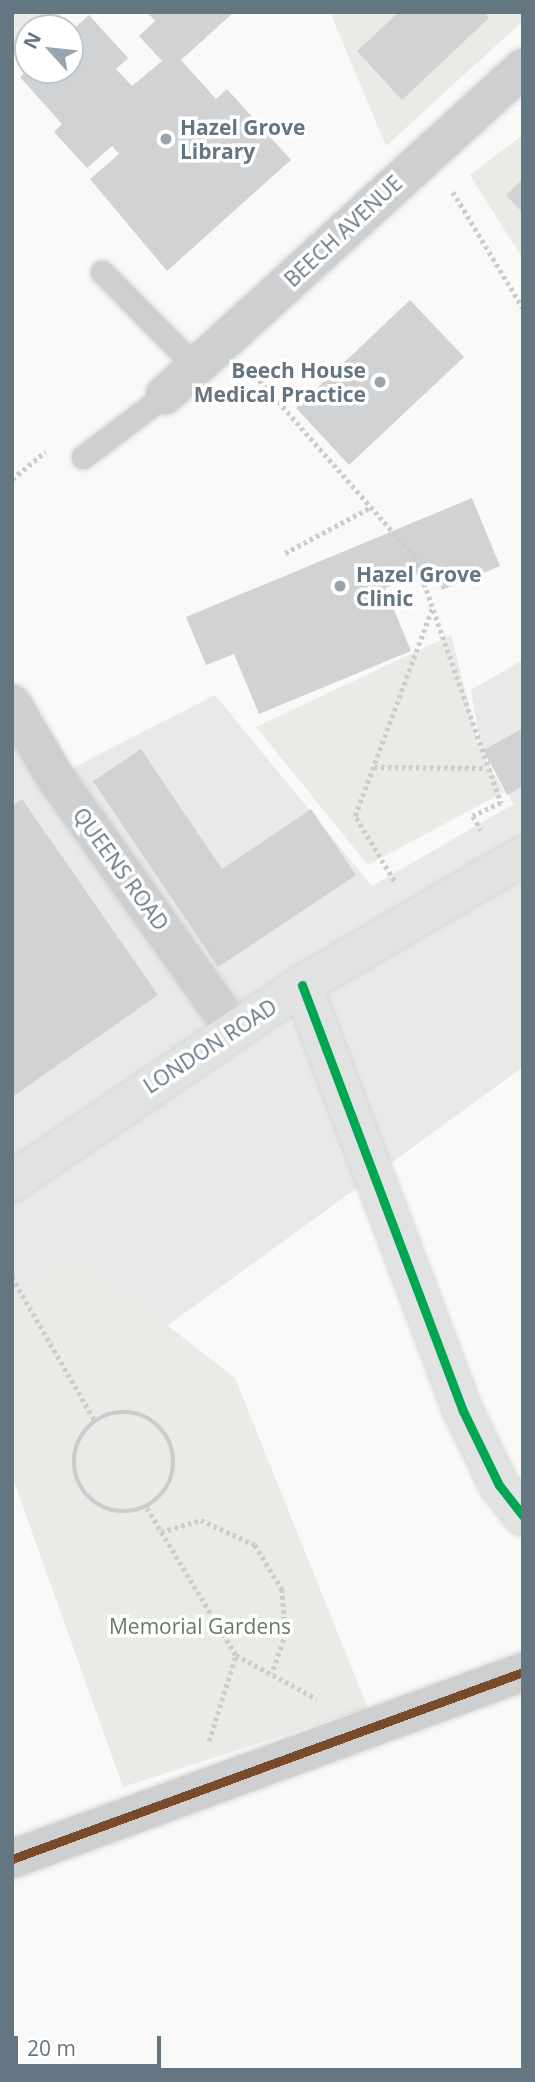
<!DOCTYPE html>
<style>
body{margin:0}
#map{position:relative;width:535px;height:2082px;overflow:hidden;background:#f9f9f9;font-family:"Open Sans",sans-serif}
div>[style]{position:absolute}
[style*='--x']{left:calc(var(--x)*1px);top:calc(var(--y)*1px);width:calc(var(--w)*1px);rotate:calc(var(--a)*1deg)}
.built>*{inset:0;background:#e8e9e9}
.green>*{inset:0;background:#e8ebe6}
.building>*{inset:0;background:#d0d2d3}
.path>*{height:4.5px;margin-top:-2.25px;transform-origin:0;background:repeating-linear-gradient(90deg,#cbcccd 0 3.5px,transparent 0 7px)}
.path>.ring{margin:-2.25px;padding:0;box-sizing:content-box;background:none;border:4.5px solid #cbcccd;border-radius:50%}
.roads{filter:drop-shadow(0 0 2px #d5d6d7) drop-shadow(0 0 2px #d5d6d7)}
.lane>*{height:23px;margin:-11.5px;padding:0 11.5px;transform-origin:11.5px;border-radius:11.5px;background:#cecfd0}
.street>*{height:38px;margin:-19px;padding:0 19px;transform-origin:19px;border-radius:19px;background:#cecfd0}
.secondary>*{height:38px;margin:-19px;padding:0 19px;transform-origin:19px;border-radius:19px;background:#e1e2e2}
.highway>*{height:38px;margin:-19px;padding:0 19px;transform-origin:19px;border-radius:19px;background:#e1e2e2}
.bus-1>*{height:9px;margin:-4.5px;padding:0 4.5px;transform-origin:4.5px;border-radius:4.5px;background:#00a651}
.bus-2>*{height:9px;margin:-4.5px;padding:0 4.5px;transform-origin:4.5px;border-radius:4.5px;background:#7a4b2a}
.dots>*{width:19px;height:19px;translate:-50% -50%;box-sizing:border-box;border:4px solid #fff;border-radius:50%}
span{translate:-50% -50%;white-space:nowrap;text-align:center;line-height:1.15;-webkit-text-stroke:7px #fff;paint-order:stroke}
.poi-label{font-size:21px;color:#657683;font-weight:700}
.left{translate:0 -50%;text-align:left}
.right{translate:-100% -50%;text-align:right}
.street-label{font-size:21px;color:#657683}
.park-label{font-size:21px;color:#687a64}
.frame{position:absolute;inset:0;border:14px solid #657683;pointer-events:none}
.north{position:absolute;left:14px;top:14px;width:70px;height:70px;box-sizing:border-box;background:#fff;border:2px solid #c1c8cd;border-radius:50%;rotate:297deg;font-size:19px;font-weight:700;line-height:28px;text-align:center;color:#657683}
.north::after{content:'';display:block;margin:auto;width:24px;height:32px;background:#99a4ac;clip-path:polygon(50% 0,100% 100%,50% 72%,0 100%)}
.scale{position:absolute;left:14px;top:2036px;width:147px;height:32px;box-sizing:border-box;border:4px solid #657683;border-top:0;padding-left:9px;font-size:21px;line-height:24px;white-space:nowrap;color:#657683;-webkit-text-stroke:5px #fff;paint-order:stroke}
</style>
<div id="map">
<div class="built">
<i style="clip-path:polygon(523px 660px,523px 1067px,138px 1347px,12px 1474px,12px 724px,55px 777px,215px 695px,372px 886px,514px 804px,481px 749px,471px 690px)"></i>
</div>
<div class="green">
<i style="clip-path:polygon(12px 12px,65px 12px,42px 28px,28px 28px,28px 38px,12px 49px)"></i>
<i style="clip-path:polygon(330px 12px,523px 12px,523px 21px,386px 146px)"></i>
<i style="clip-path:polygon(523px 135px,523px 259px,470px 175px)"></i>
<i style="clip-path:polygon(451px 635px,480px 749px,504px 792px,368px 865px,256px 727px)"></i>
<i style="clip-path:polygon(77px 1255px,235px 1378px,368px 1708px,123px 1787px,12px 1476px,12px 1292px)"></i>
</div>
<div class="building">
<i style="clip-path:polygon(147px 12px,234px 12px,181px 60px,216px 99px,227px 89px,291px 160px,167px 271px,90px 179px,119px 154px,112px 146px,87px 168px,54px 132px,62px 124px,20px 77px,28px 70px,70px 70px,70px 32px,89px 15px,128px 58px,116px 69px,132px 86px,162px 61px,139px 36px,155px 21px)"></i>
<i style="clip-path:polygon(399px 12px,483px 12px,489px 18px,402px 100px,357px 51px)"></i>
<i style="clip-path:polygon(523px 179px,523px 213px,506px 195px)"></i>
<i style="clip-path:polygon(410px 300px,464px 357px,349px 465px,296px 408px)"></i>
<i style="clip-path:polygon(472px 498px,500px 566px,442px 590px,433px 568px,385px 588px,411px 651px,259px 714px,234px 654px,206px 665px,186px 617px)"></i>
<i style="clip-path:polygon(523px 728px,523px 786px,507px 795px,484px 750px)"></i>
<i style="clip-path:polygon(141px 749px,222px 869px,311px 809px,356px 875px,218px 967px,93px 781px)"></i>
<i style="clip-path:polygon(22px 799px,158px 995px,12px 1097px,12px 806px)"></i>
</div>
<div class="path">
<i style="--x:453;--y:192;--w:135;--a:58.9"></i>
<i style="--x:255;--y:375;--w:242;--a:48.7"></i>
<i style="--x:415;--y:557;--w:261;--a:70.7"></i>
<i style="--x:501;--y:803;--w:31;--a:155"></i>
<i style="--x:473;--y:816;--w:16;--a:60"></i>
<i style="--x:12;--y:479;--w:43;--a:-39.3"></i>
<i style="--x:285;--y:553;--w:98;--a:-28.1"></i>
<i style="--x:374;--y:767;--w:110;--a:0.5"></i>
<i style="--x:394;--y:881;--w:76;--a:-121"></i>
<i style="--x:355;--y:816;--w:224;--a:-69.6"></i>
<i style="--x:12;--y:1277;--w:166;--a:60"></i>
<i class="ring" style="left:74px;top:1412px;width:95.5px;height:95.5px"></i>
<i style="--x:147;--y:1508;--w:172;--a:58.8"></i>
<i style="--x:236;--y:1655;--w:92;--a:28.5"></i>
<i style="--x:161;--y:1532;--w:42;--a:-16.7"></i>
<i style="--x:201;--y:1520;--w:60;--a:24.8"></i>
<i style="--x:255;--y:1545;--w:52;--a:58.5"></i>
<i style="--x:282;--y:1589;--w:44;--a:84.8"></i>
<i style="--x:286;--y:1633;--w:43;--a:108.9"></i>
<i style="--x:209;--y:1741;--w:90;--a:-72.6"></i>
</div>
<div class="roads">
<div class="lane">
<i style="--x:102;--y:272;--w:134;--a:45.3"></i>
<i style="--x:83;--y:457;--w:103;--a:-37.1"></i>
</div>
<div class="street">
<i style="--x:165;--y:395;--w:485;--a:-42.4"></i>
<i style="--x:12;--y:704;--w:85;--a:59.5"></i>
<i style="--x:55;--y:777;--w:311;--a:54.7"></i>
<i style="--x:12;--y:1859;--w:544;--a:-20.1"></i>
</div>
<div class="secondary">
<i style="--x:302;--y:985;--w:455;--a:69.3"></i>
<i style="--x:463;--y:1411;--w:82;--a:64.1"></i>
<i style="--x:499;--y:1485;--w:39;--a:52"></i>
</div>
<div class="highway">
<i style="--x:12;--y:1182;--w:351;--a:-34.2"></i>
<i style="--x:302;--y:985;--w:256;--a:-30.3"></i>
</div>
</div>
<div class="bus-1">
<i style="--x:302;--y:985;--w:455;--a:69.3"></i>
<i style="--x:463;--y:1411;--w:82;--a:64.1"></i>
<i style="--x:499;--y:1485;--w:39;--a:52"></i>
</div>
<div class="bus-2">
<i style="--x:12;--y:1859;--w:544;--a:-20.1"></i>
</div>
<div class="dots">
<i style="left:166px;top:139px;background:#99a4ac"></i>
<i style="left:380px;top:382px;background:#99a4ac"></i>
<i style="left:340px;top:586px;background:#99a4ac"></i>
</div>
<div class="poi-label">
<span class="left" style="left:180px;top:139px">Hazel Grove<br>Library</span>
<span class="right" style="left:366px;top:382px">Beech House<br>Medical Practice</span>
<span class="left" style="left:356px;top:586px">Hazel Grove<br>Clinic</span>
</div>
<div class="street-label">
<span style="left:343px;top:231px;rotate:-43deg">BEECH AVENUE</span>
<span style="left:121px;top:869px;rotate:54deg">QUEENS ROAD</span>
<span style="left:210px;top:1046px;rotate:-33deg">LONDON ROAD</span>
</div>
<div class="park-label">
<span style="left:200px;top:1626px">Memorial Gardens</span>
</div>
<div class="frame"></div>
<div class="north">N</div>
<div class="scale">20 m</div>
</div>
